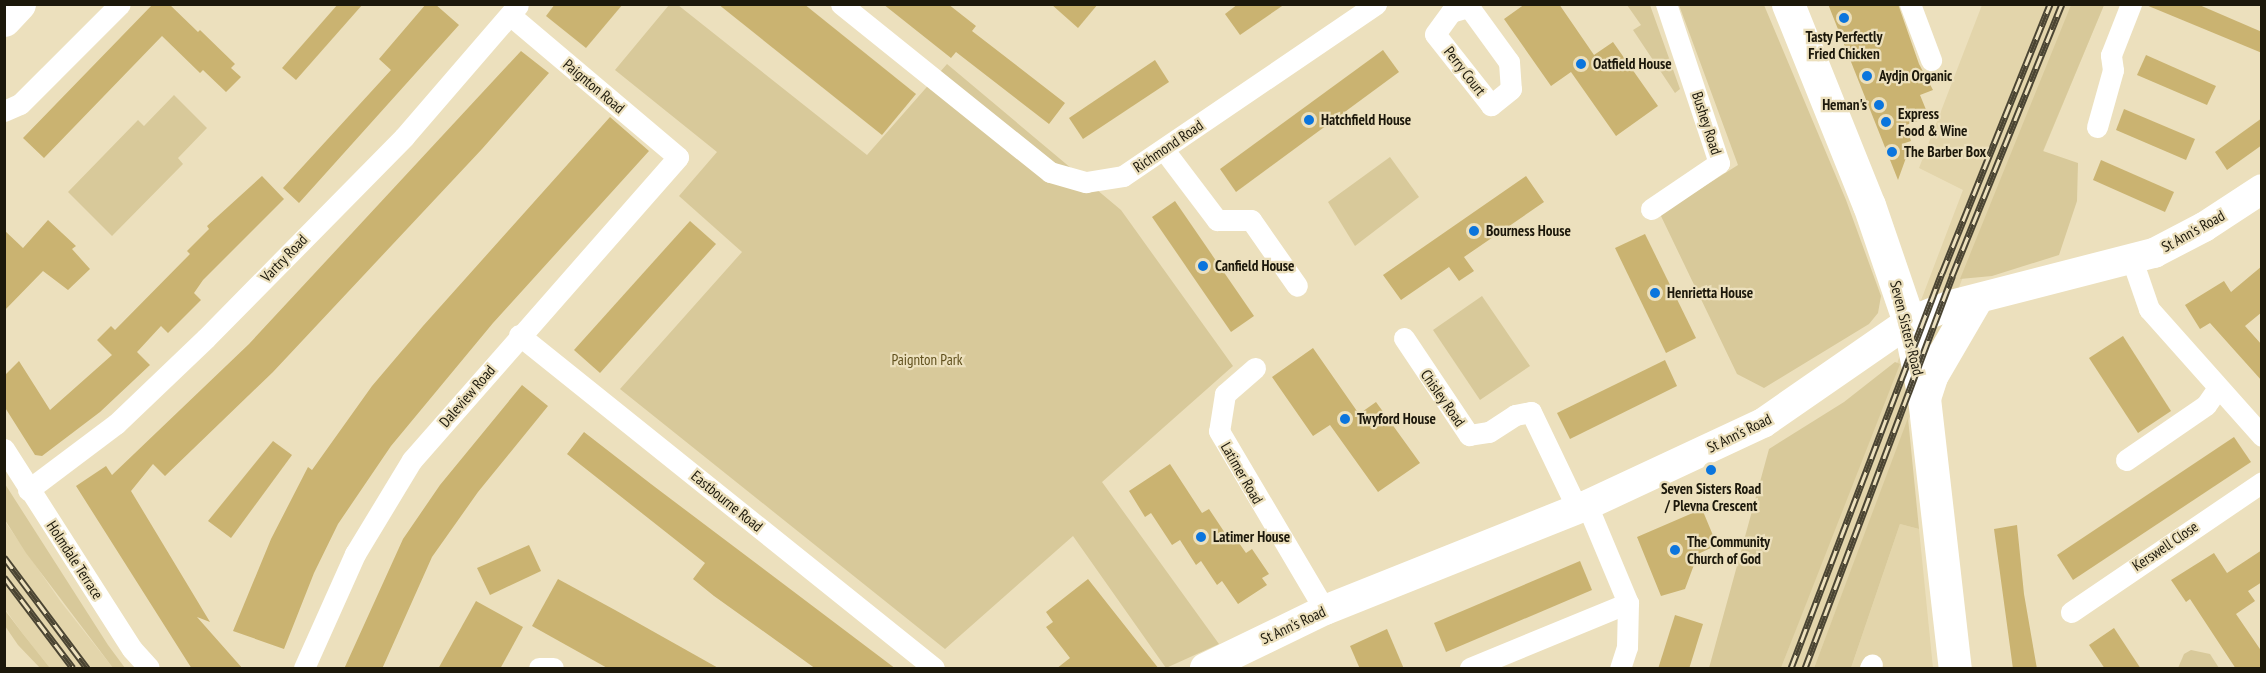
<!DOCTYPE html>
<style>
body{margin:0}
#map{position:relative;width:2266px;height:673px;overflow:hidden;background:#ece0bd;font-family:"PT Sans Narrow",sans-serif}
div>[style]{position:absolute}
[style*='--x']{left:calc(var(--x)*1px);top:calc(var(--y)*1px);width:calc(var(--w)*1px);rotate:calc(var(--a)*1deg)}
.built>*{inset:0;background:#e3d5ab}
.green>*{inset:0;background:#d8c99a}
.building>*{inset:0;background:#cab371}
.street>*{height:21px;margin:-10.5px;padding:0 10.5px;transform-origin:10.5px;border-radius:10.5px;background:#fff}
.secondary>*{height:30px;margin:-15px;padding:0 15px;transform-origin:15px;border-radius:15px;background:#fff}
.primary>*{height:33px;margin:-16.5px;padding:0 16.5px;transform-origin:16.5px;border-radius:16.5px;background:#fff}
.highway>*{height:33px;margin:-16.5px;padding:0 16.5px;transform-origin:16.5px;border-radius:16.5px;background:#fff}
.rail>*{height:7px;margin-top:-3.5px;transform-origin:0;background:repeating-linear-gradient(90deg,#ece0bd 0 14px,#4b4533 0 28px);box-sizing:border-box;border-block:2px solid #4b4533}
.dots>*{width:16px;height:16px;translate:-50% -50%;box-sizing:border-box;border:3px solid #ece0bd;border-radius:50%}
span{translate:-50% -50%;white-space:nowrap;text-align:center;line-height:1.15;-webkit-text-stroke:4.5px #ece0bd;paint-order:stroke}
.poi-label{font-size:15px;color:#1c180b;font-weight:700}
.left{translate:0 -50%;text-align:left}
.right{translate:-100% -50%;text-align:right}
.street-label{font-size:15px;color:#1c180b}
.park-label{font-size:15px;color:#60501d}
.frame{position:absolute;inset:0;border:6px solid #1c180b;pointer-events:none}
</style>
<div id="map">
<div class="built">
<i style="clip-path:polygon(1982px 5px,2104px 5px,2043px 152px,1990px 206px,1814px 668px,1781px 668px,1963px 190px,1919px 168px)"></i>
<i style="clip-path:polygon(4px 520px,61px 602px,113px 668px,50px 668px,23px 634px,5px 609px)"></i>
<i style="clip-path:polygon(1900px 524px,1919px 529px,1933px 668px,1851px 668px)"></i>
</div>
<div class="green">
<i style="clip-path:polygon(669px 5px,678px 5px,867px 155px,947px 64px,1121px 210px,1233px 366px,1102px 482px,1219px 644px,1166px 668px,1073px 536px,945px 649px,620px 389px,742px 252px,679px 196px,717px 152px,615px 70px)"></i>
<i style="clip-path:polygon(1627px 5px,1650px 5px,1680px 89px,1675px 93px,1633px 30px,1641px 25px)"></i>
<i style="clip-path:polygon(1679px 5px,1764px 5px,1846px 200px,1881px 296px,1878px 313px,1869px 324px,1764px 388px,1737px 374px,1660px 214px,1738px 165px)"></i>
<i style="clip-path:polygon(2071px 5px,2104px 5px,2043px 151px,2078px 163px,2077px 201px,2059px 255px,1992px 276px,1960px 279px)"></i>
<i style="clip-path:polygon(174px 95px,207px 128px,178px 158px,183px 164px,112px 236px,68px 192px,138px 120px,144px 126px)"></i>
<i style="clip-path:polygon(1390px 157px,1419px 197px,1355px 246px,1328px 202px)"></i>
<i style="clip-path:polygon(1482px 296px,1530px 366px,1480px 400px,1433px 330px)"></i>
<i style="clip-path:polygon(1895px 362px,1900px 364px,1781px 668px,1709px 668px,1769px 449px,1844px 402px)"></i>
<i style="clip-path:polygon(1908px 418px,1919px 529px,1900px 524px,1851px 668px,1814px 668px)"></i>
<i style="clip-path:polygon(5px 484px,108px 645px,125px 668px,113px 668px,26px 553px,5px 520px)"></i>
<i style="clip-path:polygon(4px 609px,23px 634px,50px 668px,40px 668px,18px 645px,5px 626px)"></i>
<i style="clip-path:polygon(2191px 650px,2210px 654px,2219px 668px,2178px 668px,2184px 654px)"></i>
</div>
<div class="building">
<i style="clip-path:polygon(153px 4px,169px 4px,198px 32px,200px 30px,235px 64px,231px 68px,241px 77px,226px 92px,203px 70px,200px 73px,162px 36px,44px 158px,23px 138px)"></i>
<i style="clip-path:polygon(338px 4px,363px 4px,296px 80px,282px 68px)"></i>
<i style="clip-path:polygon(426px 4px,435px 4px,459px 25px,299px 203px,283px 188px,391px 70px,379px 59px)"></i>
<i style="clip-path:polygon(555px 4px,623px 4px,586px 48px,546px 16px)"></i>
<i style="clip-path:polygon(718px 4px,804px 4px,916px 94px,882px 135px)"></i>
<i style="clip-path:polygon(883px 4px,948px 4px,976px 26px,972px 31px,1065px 103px,1049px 124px,956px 52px,951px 58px)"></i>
<i style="clip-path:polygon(1051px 4px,1098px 4px,1078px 28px)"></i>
<i style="clip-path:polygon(1238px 4px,1285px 4px,1240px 35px,1225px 14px)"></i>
<i style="clip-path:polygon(1525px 4px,1559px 4px,1594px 55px,1613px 42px,1658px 106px,1616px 136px,1571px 72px,1551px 86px,1504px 19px)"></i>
<i style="clip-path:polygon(1828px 4px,1898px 4px,1919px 64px,1933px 90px,1920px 95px,1929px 117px,1906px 125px,1911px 141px,1902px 144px,1907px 155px,1898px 180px)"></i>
<i style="clip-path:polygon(2197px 4px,2262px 32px,2262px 53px,2146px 5px)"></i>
<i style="clip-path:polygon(1383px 50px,1399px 72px,1236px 192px,1220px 169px)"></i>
<i style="clip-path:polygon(521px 51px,549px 73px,482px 149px,273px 372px,165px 476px,153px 464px,131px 491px,210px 622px,197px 617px,243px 669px,192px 669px,76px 486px,106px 466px,112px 475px,249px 344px)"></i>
<i style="clip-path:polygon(2146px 55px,2216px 86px,2207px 105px,2137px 75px)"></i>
<i style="clip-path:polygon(1155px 60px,1169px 82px,1083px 139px,1069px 118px)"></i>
<i style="clip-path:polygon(2124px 109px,2195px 139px,2186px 160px,2116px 130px)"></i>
<i style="clip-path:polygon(610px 117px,649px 151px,493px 323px,391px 446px,338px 524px,314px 573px,284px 649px,233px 631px,271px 539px,308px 467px,312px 470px,372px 386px,423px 326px)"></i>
<i style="clip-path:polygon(2262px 118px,2262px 145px,2227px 170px,2215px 152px)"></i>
<i style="clip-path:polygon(2101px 160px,2174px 192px,2165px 212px,2093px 180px)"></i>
<i style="clip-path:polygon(262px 176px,284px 199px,203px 280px,194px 293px,201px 300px,168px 333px,161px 326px,137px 352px,150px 365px,100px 412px,42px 456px,35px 455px,4px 406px,4px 376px,19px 361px,50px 410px,112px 355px,97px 340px,111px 326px,115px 330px,190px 254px,187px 251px,209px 229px,207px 226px)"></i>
<i style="clip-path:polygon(1526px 176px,1544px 202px,1464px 257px,1474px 271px,1459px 281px,1449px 267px,1401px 300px,1383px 275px)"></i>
<i style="clip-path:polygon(1175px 201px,1254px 316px,1231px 332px,1152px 217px)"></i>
<i style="clip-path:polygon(48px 220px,76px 246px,72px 249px,90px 269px,68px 290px,43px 271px,4px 311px,4px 230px,23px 248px)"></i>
<i style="clip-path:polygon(690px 221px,716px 244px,600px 373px,574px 350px)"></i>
<i style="clip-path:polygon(1645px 234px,1696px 338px,1666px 353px,1615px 248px)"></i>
<i style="clip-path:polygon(2262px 266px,2262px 312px,2245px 326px,2262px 345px,2262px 381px,2210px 323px,2200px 329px,2185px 305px,2224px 281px,2231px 292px)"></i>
<i style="clip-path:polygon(2123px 336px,2171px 411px,2138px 433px,2089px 358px)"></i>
<i style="clip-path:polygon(1313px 348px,1359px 414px,1376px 402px,1420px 463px,1378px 492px,1330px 425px,1313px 436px,1272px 377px)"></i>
<i style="clip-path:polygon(1665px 360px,1677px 386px,1570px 439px,1557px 413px)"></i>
<i style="clip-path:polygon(522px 385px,548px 406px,478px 492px,432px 557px,382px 669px,344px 669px,403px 539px,440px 485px)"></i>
<i style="clip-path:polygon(584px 432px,651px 484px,896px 669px,816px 669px,714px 596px,693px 579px,705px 563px,567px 454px)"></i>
<i style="clip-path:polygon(2234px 437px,2251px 462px,2073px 580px,2057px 555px)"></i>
<i style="clip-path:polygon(273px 441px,292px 455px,231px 538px,208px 521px)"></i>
<i style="clip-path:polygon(1170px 464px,1202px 513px,1209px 509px,1225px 533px,1230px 530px,1246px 553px,1252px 549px,1269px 574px,1262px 578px,1267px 585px,1238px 604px,1222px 581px,1217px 585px,1201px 561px,1196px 565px,1180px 540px,1172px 545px,1151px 513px,1145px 517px,1129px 491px)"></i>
<i style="clip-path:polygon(1702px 509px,1717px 545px,1698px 554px,1685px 589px,1661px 596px,1637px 537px)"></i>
<i style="clip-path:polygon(2017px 525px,2024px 594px,2037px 669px,2013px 669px,1994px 529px)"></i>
<i style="clip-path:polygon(529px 545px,541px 571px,490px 595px,477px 568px)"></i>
<i style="clip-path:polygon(2262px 550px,2262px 582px,2248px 591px,2255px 601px,2236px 614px,2262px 652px,2262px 669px,2236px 669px,2190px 599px,2186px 602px,2171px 580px,2214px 553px,2227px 573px)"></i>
<i style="clip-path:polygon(1580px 561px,1592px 590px,1446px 652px,1434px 623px)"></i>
<i style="clip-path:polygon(558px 579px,615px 610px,720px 669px,609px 669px,532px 626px)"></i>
<i style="clip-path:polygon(1088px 579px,1159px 669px,1056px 669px,1070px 658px,1046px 627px,1053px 622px,1046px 612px)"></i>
<i style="clip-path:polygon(476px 601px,523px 627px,500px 669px,438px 669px)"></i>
<i style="clip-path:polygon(1675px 615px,1703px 624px,1689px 669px,1658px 669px)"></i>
<i style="clip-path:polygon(2114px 628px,2141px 669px,2105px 669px,2089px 645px)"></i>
<i style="clip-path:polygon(1387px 629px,1404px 669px,1360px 669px,1350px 646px)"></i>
</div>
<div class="street">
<i style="--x:841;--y:4;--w:268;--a:38.8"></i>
<i style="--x:1050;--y:172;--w:37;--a:16"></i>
<i style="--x:1086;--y:182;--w:37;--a:-9"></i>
<i style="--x:1123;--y:176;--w:306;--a:-34.2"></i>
<i style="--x:1910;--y:4;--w:60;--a:69.4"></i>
<i style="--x:1469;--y:7;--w:68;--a:54"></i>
<i style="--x:1509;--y:62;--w:27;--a:86"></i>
<i style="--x:1511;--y:89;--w:26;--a:141"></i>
<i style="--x:1491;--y:105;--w:90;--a:-128.3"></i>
<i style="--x:1435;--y:34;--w:27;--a:-54"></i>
<i style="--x:1451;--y:12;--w:19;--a:-16"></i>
<i style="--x:4;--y:111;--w:17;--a:-24"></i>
<i style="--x:20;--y:104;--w:141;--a:-45"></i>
<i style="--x:2097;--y:127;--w:59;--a:-74.3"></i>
<i style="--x:2113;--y:70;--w:15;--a:-98"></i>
<i style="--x:2111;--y:55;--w:55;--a:-68.6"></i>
<i style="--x:1164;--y:150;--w:88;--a:52.9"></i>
<i style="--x:1217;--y:220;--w:34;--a:0"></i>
<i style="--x:1251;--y:220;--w:80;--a:55.1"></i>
<i style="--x:1651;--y:209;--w:82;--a:-34.1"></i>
<i style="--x:1719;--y:163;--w:168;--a:-108.4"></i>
<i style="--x:2132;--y:260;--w:52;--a:70.9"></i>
<i style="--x:2149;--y:309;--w:170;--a:48.3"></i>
<i style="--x:519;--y:335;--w:532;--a:38.74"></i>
<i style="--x:1404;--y:338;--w:117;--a:56.2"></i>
<i style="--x:1469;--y:435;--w:20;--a:-9"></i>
<i style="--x:1489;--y:432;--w:31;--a:-33"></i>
<i style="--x:1515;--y:415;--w:16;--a:-11"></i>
<i style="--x:1531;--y:412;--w:104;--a:64.4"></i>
<i style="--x:1255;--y:368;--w:40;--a:139"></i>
<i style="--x:1225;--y:394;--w:37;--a:99"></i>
<i style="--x:1219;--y:431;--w:208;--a:59.4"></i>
<i style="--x:4;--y:449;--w:237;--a:57.4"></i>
<i style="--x:132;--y:649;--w:25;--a:48"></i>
<i style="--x:2126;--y:460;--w:97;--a:-34.5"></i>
<i style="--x:2206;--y:405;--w:21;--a:-55"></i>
<i style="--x:28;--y:490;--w:110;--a:-36.9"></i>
<i style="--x:116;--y:424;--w:124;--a:-43.7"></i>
<i style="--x:206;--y:338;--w:282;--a:-45.4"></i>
<i style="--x:404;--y:137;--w:174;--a:-49.2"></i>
<i style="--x:1587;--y:505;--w:106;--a:67.3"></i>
<i style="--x:1628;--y:603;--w:44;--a:91.3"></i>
<i style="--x:1627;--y:647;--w:22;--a:108"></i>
<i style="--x:2071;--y:612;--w:231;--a:-34.2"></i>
<i style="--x:304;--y:668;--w:125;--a:-65.9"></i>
<i style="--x:355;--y:554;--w:110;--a:-58.8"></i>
<i style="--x:412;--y:460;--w:403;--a:-48.7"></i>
<i style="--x:678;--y:157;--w:220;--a:-139.8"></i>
<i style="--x:539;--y:668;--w:14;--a:0"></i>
<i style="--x:1470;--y:668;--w:171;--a:-22.4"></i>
<i style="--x:1870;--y:668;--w:4;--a:-63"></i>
</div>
<div class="secondary">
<i style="--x:1205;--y:668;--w:133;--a:-25.8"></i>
<i style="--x:1325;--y:610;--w:282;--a:-21.8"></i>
<i style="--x:1587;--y:505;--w:194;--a:-25"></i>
<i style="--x:1763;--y:423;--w:178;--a:-34.7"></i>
<i style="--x:1909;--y:322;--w:45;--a:-22"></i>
<i style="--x:1951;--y:305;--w:210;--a:-14.4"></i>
<i style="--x:2154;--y:253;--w:56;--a:-27.5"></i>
<i style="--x:2204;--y:227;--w:69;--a:-33.2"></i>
</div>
<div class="primary">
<i style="--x:4;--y:20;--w:22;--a:-47"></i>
</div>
<div class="highway">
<i style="--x:1788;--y:4;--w:217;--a:68.1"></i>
<i style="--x:1869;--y:205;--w:124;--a:71.1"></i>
<i style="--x:1909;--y:322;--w:77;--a:78.8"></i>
<i style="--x:1924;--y:398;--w:272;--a:83.5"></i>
<i style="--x:1924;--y:398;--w:23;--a:-72"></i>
<i style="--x:1931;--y:376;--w:86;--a:-59.8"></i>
</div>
<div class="rail">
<i style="--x:4;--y:557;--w:139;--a:53.2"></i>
<i style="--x:4;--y:577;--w:114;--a:52.8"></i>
<i style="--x:1791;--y:668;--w:423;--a:-69.1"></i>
<i style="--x:1942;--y:273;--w:290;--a:-68.1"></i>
<i style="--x:1805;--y:668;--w:419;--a:-69.4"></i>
<i style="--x:1952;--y:276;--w:293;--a:-68"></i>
</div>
<div class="dots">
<i style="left:1844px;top:18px;background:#0b75dd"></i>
<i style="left:1581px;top:64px;background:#0b75dd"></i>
<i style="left:1867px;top:76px;background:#0b75dd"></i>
<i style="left:1879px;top:105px;background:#0b75dd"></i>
<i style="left:1309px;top:120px;background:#0b75dd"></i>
<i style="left:1886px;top:122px;background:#0b75dd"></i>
<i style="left:1892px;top:152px;background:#0b75dd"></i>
<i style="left:1474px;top:231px;background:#0b75dd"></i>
<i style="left:1203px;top:266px;background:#0b75dd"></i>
<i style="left:1655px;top:293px;background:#0b75dd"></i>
<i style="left:1345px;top:419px;background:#0b75dd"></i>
<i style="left:1711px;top:470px;background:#0b75dd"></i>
<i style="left:1201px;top:537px;background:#0b75dd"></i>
<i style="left:1675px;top:550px;background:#0b75dd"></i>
</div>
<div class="poi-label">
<span style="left:1844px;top:45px">Tasty Perfectly<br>Fried Chicken</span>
<span class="left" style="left:1593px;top:64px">Oatfield House</span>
<span class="left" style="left:1879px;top:76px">Aydjn Organic</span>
<span class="right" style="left:1867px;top:105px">Heman's</span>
<span class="left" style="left:1898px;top:122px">Express<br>Food &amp; Wine</span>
<span class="left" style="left:1321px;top:120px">Hatchfield House</span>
<span class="left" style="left:1904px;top:152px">The Barber Box</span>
<span class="left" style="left:1486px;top:231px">Bourness House</span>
<span class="left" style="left:1215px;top:266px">Canfield House</span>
<span class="left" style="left:1667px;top:293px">Henrietta House</span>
<span class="left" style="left:1357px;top:419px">Twyford House</span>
<span style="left:1711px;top:497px">Seven Sisters Road<br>/ Plevna Crescent</span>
<span class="left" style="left:1213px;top:537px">Latimer House</span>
<span class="left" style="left:1687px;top:550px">The Community<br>Church of God</span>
</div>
<div class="street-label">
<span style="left:1465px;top:71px;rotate:52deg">Perry Court</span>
<span style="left:594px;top:86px;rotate:40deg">Paignton Road</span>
<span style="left:1707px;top:123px;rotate:72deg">Bushey Road</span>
<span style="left:1168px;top:146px;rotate:-34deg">Richmond Road</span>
<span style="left:2193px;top:231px;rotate:-29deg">St Ann's Road</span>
<span style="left:284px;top:258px;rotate:-46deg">Vartry Road</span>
<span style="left:1907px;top:328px;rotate:76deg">Seven Sisters Road</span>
<span style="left:467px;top:396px;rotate:-49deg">Daleview Road</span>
<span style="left:1443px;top:398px;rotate:55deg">Chisley Road</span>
<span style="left:1739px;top:433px;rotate:-26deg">St Ann's Road</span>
<span style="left:1242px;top:473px;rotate:60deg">Latimer Road</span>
<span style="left:727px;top:501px;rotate:39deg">Eastbourne Road</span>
<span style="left:2165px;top:546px;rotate:-34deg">Kerswell Close</span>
<span style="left:75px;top:560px;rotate:57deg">Holmdale Terrace</span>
<span style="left:1293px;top:625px;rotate:-25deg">St Ann's Road</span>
</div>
<div class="park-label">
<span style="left:927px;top:360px">Paignton Park</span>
</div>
<div class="frame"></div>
</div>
